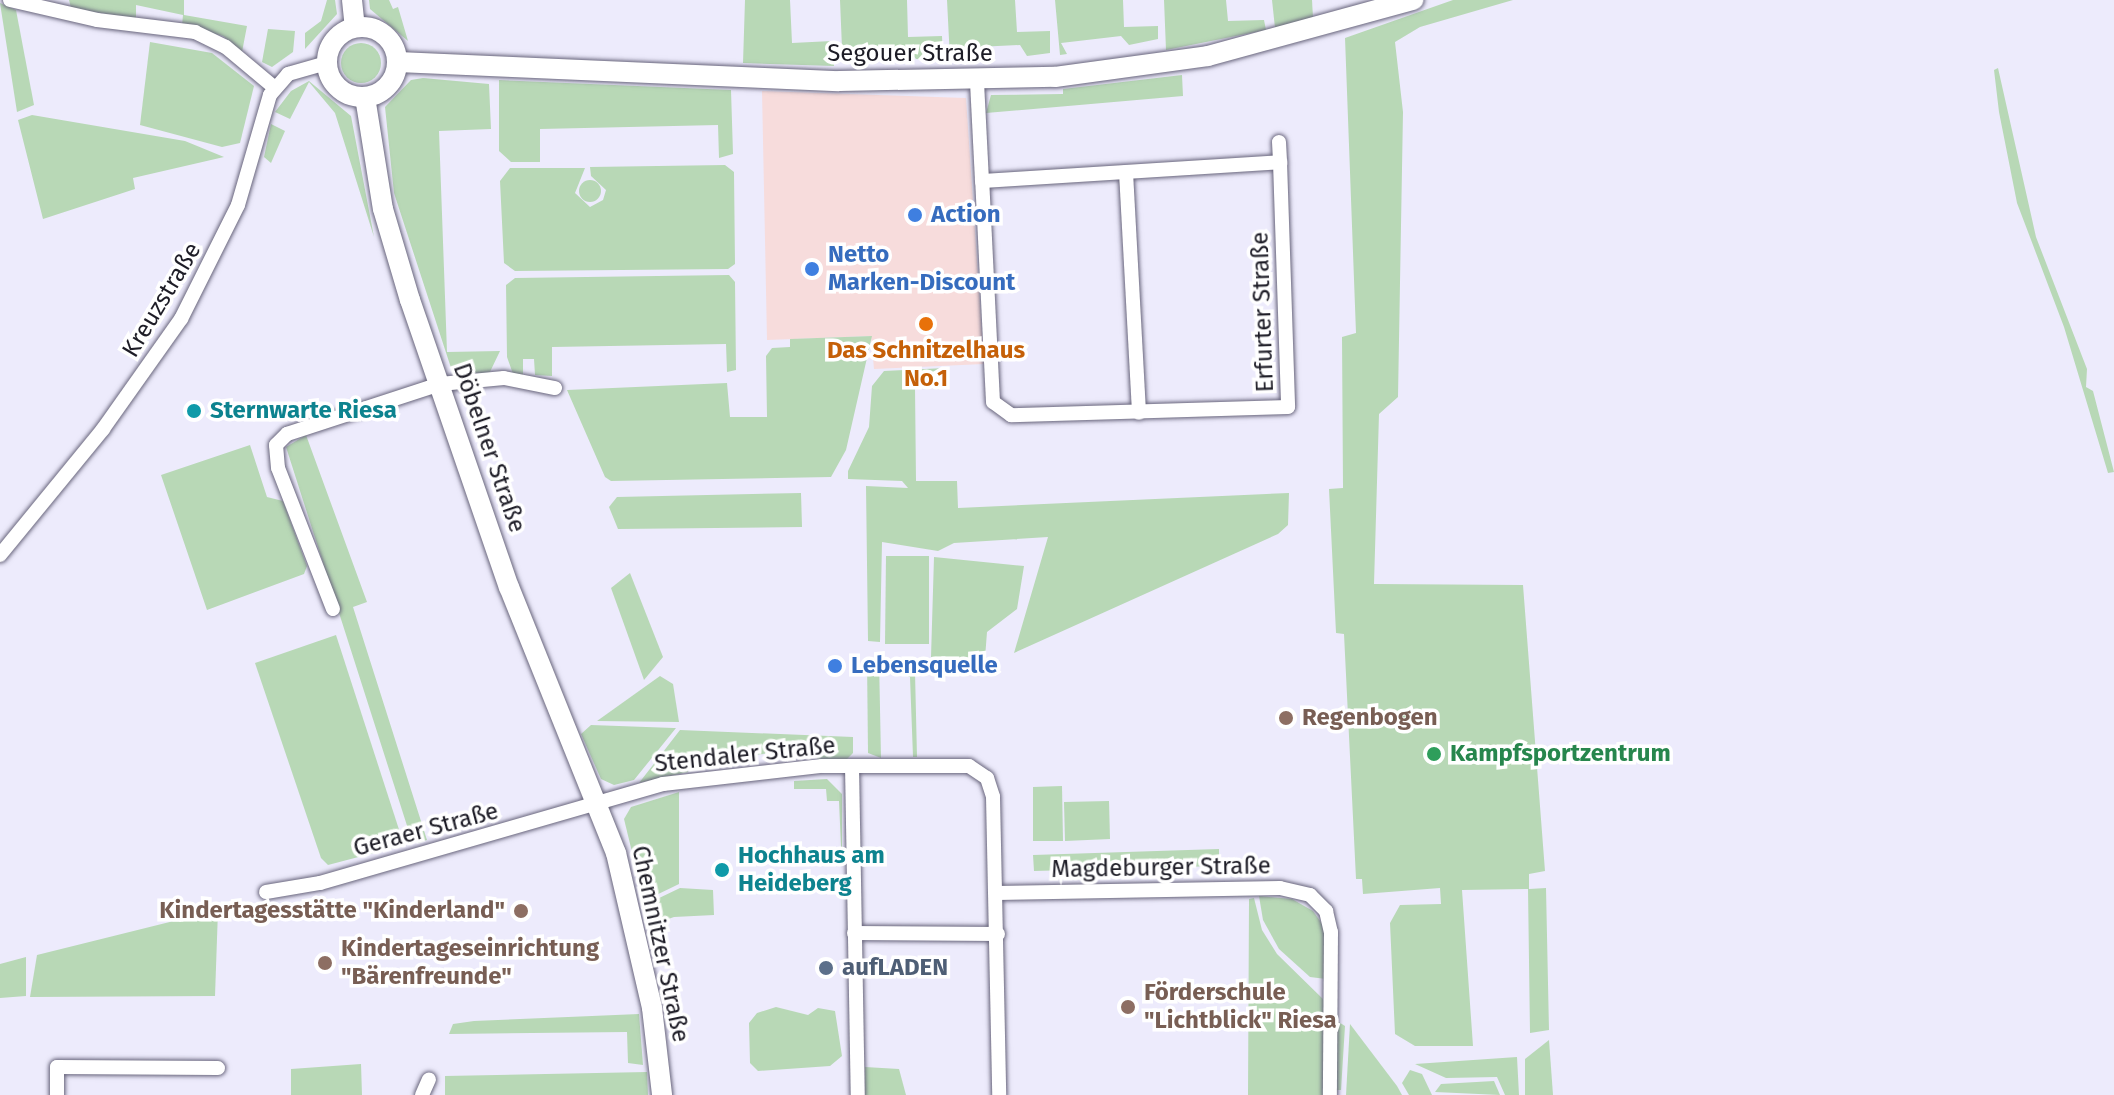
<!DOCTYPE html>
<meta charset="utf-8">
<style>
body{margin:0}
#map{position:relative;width:2114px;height:1095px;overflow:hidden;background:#edebfc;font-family:"Fira Sans",sans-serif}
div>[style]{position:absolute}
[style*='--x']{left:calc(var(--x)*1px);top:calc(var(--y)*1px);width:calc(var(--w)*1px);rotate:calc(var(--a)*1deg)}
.commercial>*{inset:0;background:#f7dcdc}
.green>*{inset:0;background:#b8d8b6}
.round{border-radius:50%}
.roads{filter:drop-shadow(0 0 2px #68657c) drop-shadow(0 0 2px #68657c)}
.street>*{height:14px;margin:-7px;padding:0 7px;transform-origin:7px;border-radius:7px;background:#fff}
.secondary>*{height:20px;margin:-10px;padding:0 10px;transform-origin:10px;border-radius:10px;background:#fff}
.secondary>.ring{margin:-10px;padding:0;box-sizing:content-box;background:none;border:20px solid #fff;border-radius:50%}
.dots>*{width:22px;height:22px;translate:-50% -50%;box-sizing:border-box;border:4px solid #fff;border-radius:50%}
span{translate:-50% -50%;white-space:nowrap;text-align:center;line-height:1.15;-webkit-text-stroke:7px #fff;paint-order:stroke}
.street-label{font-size:24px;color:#1d1c26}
.shop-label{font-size:24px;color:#366cbe;font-weight:700}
.left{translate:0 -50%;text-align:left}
.food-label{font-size:24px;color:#c56008;font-weight:700}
.culture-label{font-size:24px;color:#0d838f;font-weight:700}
.education-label{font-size:24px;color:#785e54;font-weight:700}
.right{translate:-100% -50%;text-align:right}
.leisure-label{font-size:24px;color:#27864d;font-weight:700}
.service-label{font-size:24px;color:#4e5e75;font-weight:700}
</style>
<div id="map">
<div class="commercial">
<i style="clip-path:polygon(762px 91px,966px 98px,984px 364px,874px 369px,871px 336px,767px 340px)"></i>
</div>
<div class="green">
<i style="clip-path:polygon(69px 0,184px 0,184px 15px,247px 26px,242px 52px,223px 36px,182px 25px,183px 15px,136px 5px,136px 19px,71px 8px)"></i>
<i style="clip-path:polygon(327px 0,335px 0,337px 14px,305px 49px,305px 33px,321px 21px)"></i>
<i style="clip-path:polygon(369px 0,389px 0,393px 9px,398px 7px,408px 41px,370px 9px)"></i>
<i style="clip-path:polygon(745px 0,790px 0,792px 43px,832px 41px,834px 66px,743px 63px)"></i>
<i style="clip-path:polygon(840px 0,907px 0,908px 37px,942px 36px,943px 59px,916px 59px,908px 49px,842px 48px)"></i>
<i style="clip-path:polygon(947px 0,1015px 0,1017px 32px,1050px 31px,1050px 53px,1027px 56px,1020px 45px,957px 48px,963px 59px,950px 60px)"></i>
<i style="clip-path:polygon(1055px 0,1123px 0,1124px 27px,1158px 26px,1158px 39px,1129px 45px,1121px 36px,1061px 43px,1067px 54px,1060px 55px)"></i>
<i style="clip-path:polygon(1164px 0,1226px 0,1228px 21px,1264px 20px,1266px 30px,1166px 50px)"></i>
<i style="clip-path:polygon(1272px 0,1312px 0,1313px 18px,1275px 28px)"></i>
<i style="clip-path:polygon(1453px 0,1513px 0,1420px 27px,1395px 42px,1403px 112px,1398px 397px,1379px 414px,1374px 584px,1523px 585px,1545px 871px,1529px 874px,1529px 889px,1546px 888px,1549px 1030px,1530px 1033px,1528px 889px,1462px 890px,1473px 1046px,1415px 1046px,1395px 1034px,1390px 923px,1400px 905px,1441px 904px,1440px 888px,1363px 894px,1362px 879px,1356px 879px,1344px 634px,1336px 633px,1329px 489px,1343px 488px,1342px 337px,1356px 333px,1345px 38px)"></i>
<i style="clip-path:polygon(0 3px,16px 10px,34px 105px,17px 112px)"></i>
<i style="clip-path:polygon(268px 29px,295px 31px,293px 52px,272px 67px,262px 62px)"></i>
<i style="clip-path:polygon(150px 42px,212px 53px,254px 86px,240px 143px,222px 147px,140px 125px)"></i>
<i class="round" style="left:341px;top:43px;width:40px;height:40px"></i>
<i style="clip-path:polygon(1998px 68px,2036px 237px,2087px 369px,2086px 387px,2093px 391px,2114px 472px,2108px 473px,2064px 327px,2017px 203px,1999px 112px,1994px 70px)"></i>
<i style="clip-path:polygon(1182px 75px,1183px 96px,986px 113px,991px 95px,1063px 94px,1063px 89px)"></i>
<i style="clip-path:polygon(423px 78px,489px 84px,491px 129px,439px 131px,447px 352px,500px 351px,489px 374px,452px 371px,394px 193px,385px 107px,411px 80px)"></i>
<i style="clip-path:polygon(499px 80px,731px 90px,733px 154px,719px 158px,718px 125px,540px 129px,540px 162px,511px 162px,499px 151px)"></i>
<i style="clip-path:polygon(309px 81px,351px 116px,374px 237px,335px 113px,309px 82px,290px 119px,275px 112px,291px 91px)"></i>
<i style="clip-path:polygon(32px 115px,185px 141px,224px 157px,133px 178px,135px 189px,43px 219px,18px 120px)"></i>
<i style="clip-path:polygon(271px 124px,285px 131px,271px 163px,264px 157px)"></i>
<i style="clip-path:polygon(725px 165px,734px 172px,735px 264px,728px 269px,515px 271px,504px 263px,500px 181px,510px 168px,585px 168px,575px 193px,590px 207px,603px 200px,606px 190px,591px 176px,590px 167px)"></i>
<i class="round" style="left:579px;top:180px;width:22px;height:22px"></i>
<i style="clip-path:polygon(729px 275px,735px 282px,736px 370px,727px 372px,726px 344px,552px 347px,552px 376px,535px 375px,534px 359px,523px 359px,523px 375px,513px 374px,507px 357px,506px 285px,515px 278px)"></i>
<i style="clip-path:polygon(872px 336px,846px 450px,831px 477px,611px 481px,605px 477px,567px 390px,727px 383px,730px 417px,767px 417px,766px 356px,772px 348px,790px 347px,790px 339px)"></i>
<i style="clip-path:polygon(945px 368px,946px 384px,915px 387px,916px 481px,957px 481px,958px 508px,1289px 493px,1288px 525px,1278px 534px,1014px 653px,1048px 537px,954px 543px,938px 551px,882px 542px,880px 642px,868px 641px,866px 486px,908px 488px,902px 481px,848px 479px,848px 471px,869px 427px,872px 386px,884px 371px)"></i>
<i style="clip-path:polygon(306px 435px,367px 602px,353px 607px,427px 840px,418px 843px,410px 835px,286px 447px)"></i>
<i style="clip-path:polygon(250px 445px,267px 497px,283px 501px,307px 566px,304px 574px,207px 610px,161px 475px)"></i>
<i style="clip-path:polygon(801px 493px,802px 527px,618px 529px,609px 507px,617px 497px)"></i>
<i style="clip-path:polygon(886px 556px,929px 556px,929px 644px,885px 644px)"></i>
<i style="clip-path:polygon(934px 557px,1024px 566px,1017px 609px,987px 632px,985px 658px,931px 657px)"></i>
<i style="clip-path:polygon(630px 573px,663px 657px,644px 680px,611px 588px)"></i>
<i style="clip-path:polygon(336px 635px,404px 845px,328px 865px,321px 858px,255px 663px)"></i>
<i style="clip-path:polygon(867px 659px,879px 659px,881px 758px,868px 753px)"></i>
<i style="clip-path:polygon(898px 672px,915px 672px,917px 757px,913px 757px,910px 677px)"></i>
<i style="clip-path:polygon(660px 676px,673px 684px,679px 722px,597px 721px)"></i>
<i style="clip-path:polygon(591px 725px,674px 728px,676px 728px,634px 780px,614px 785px,601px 779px,581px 734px)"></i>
<i style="clip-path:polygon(680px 730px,853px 737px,853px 753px,847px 759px,817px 759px,816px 749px,688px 761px,688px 772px,639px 783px)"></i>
<i style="clip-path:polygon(827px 779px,842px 794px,842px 869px,839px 801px,827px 801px,826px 789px,794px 789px,794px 781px)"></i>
<i style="clip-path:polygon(1062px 786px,1063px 841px,1033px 841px,1033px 787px)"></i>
<i style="clip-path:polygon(679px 792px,679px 884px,648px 899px,640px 885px,624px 819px,631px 807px)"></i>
<i style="clip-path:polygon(1109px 801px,1110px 839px,1065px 841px,1064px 802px)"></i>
<i style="clip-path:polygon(1219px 849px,1219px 866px,1034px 871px,1033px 855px)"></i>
<i style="clip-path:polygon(680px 888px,713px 890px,714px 915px,674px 917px,657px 923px,655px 900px)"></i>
<i style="clip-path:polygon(1259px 896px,1292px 899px,1313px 911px,1325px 928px,1326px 979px,1310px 977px,1279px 949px,1263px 920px)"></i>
<i style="clip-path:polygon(1254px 898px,1262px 930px,1277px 954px,1324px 1000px,1325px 1095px,1248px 1095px,1249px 899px)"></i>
<i style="clip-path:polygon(218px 910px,215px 996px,30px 997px,37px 955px)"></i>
<i style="clip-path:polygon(26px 957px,26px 996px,0 998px,0 964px)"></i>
<i style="clip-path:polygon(776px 1007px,808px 1015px,818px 1008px,835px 1011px,842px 1056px,830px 1066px,758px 1071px,750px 1063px,749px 1023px,757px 1013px)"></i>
<i style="clip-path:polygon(639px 1014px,643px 1065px,628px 1063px,627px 1032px,449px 1034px,453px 1024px,474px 1021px)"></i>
<i style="clip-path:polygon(1337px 1021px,1345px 1026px,1341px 1090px,1335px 1090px)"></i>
<i style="clip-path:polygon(1350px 1024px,1397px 1086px,1402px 1095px,1346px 1095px)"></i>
<i style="clip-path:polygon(1549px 1040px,1553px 1095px,1525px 1095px,1525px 1059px)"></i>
<i style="clip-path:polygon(1517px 1057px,1519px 1095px,1505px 1095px,1497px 1077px,1446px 1078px,1415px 1064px)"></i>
<i style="clip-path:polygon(361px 1064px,362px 1095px,291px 1095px,291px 1069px)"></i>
<i style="clip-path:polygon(865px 1067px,899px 1069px,906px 1095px,865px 1095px)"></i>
<i style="clip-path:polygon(1410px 1070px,1422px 1074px,1432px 1095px,1409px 1095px,1402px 1083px)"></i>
<i style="clip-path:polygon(647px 1072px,648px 1095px,445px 1095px,445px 1076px)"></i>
<i style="clip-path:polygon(1494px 1081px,1500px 1095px,1435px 1092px,1441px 1084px)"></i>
</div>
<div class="roads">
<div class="street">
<i style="--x:10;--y:0;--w:89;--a:12.9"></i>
<i style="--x:97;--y:20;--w:99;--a:7"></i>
<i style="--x:195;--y:32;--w:34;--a:26"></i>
<i style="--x:226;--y:47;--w:64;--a:39.9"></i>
<i style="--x:977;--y:82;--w:99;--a:87.1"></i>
<i style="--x:1279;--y:142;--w:20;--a:87"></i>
<i style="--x:1280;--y:162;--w:245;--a:88.1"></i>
<i style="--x:1288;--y:407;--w:277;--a:178.3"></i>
<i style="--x:1011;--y:415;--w:22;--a:-144"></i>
<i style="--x:993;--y:402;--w:221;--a:-92.8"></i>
<i style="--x:982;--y:181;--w:299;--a:-3.6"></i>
<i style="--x:1126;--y:172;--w:241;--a:86.9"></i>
<i style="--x:0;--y:555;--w:163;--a:-50.7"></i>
<i style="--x:103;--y:429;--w:135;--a:-54.7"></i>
<i style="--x:181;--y:319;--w:127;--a:-63.4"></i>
<i style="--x:238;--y:205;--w:115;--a:-73.8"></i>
<i style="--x:270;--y:95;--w:28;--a:-49"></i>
<i style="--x:288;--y:74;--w:41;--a:-15.8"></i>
<i style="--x:333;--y:609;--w:151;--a:-111.3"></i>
<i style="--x:278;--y:468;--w:23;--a:-95"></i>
<i style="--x:276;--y:445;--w:16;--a:-45"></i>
<i style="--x:287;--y:434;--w:161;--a:-18.1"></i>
<i style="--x:440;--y:384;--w:64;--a:-5.4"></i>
<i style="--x:504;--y:378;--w:52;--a:11.1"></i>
<i style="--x:852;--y:766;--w:329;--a:89"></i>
<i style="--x:266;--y:892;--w:55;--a:-9.5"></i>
<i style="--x:320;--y:883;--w:357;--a:-16.1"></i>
<i style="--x:663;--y:784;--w:160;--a:-6.5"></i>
<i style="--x:822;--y:766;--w:147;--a:0"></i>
<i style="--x:969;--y:766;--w:22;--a:34"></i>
<i style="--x:987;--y:778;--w:20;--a:72"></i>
<i style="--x:993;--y:797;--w:298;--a:88.8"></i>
<i style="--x:997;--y:893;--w:283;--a:-1"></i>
<i style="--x:1280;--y:888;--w:31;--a:13"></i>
<i style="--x:1310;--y:895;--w:23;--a:45"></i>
<i style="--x:1326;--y:911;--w:22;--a:77"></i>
<i style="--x:1331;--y:932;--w:163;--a:90.4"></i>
<i style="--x:854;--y:933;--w:144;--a:0.4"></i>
<i style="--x:57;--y:1095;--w:28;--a:-90"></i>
<i style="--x:57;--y:1067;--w:161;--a:0.4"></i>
<i style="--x:422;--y:1095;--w:17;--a:-66"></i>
</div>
<div class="secondary">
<i style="--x:352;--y:0;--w:27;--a:84"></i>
<i class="ring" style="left:327px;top:27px;width:50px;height:50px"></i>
<i style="--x:398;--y:62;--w:441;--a:2.5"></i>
<i style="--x:839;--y:81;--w:216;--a:-1.1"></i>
<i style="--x:1055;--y:77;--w:154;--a:-7.8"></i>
<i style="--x:1208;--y:56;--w:213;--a:-15.3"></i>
<i style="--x:365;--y:97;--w:113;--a:80.9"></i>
<i style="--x:383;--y:209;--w:95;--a:73.5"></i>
<i style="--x:410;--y:300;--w:304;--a:71"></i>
<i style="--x:509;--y:587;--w:287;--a:68.1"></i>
<i style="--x:616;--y:853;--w:159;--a:76.9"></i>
<i style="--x:652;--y:1008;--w:88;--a:83.4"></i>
</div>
</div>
<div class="dots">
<i style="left:915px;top:215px;background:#3f7fe0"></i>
<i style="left:812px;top:269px;background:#3f7fe0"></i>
<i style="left:926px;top:324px;background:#e8710a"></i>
<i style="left:194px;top:411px;background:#0f9aa8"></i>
<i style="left:835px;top:666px;background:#3f7fe0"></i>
<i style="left:1286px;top:718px;background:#8d6e63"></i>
<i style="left:1434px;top:754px;background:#2e9e5b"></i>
<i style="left:722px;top:870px;background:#0f9aa8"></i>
<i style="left:521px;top:911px;background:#8d6e63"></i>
<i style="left:325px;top:963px;background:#8d6e63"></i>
<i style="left:826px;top:968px;background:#5c6f8a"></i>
<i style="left:1128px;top:1007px;background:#8d6e63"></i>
</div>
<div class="street-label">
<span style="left:910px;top:54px">Segouer Straße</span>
<span style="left:162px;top:300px;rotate:-59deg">Kreuzstraße</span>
<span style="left:1263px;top:312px;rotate:-92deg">Erfurter Straße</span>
<span style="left:489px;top:448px;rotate:71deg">Döbelner Straße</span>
<span style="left:745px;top:755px;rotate:-6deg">Stendaler Straße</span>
<span style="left:426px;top:830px;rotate:-15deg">Geraer Straße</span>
<span style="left:1161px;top:868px;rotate:-1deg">Magdeburger Straße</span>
<span style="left:660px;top:944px;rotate:78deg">Chemnitzer Straße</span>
</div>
<div class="shop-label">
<span class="left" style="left:931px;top:215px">Action</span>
<span class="left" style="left:828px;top:269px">Netto<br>Marken-Discount</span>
<span class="left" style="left:851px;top:666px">Lebensquelle</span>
</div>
<div class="food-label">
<span style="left:926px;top:365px">Das Schnitzelhaus<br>No.1</span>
</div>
<div class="culture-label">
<span class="left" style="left:210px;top:411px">Sternwarte Riesa</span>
<span class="left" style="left:738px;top:870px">Hochhaus am<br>Heideberg</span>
</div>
<div class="education-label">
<span class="left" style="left:1302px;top:718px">Regenbogen</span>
<span class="right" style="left:505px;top:911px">Kindertagesstätte "Kinderland"</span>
<span class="left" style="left:341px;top:963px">Kindertageseinrichtung<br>"Bärenfreunde"</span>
<span class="left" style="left:1144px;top:1007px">Förderschule<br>"Lichtblick" Riesa</span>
</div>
<div class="leisure-label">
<span class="left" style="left:1450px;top:754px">Kampfsportzentrum</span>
</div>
<div class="service-label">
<span class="left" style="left:842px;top:968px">aufLADEN</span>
</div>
</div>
